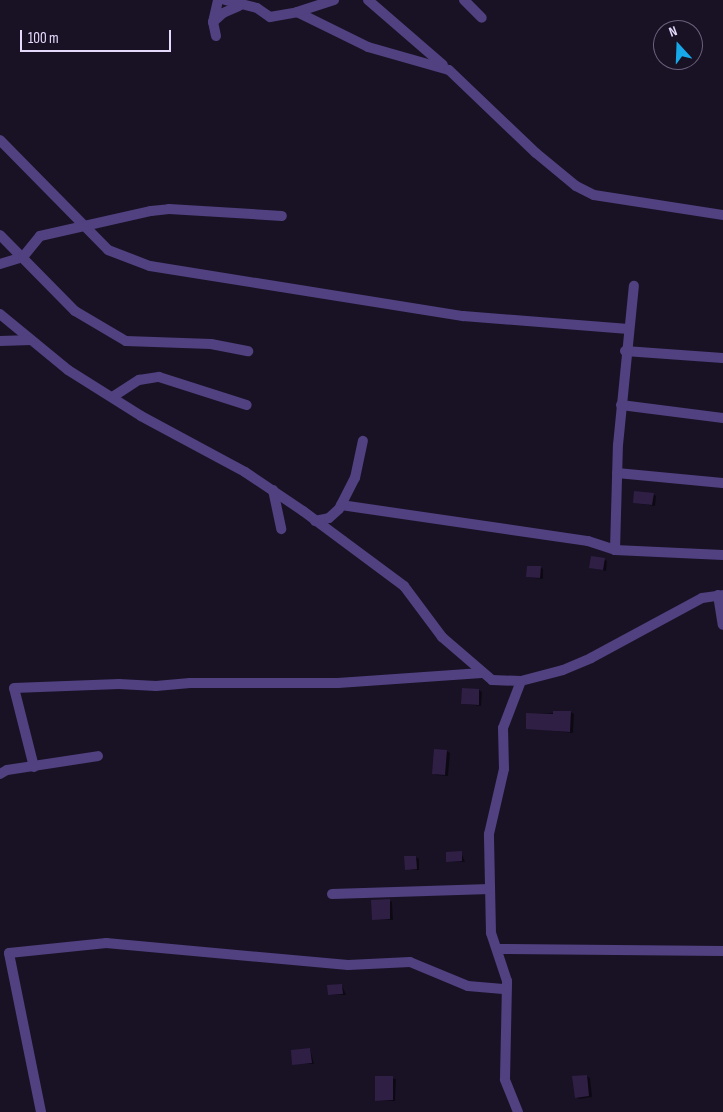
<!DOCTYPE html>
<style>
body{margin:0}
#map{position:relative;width:723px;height:1112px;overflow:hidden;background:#191225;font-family:"Sofia Sans Condensed",sans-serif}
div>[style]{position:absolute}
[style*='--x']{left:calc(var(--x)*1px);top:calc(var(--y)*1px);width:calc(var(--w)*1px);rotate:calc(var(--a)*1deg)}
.shadow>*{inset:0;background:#0007}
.building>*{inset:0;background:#2f1f45}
.street>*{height:10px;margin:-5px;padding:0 5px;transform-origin:5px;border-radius:5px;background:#514180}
span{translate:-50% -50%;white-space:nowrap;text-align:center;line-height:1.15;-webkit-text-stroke:5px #191225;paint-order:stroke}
.north{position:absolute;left:653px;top:20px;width:50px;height:50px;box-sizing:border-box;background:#191225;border:1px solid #6b627b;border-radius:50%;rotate:340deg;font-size:14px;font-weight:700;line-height:20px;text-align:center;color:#e5d9fc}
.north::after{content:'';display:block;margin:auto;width:18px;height:22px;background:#17a8ea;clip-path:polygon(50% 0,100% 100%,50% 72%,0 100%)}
.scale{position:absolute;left:20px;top:30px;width:151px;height:22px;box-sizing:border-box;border:2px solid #e5d9fc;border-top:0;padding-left:6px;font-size:15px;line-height:18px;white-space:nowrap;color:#e5d9fc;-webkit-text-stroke:4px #191225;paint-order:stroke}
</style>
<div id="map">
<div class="shadow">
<i style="clip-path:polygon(653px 494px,656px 496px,655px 506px,634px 503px)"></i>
<i style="clip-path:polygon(604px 559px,607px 561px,606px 571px,590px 567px)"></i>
<i style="clip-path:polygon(540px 567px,543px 569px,543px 579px,527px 577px)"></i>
<i style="clip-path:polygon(479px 690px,482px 692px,481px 706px,462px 704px)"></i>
<i style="clip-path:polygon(571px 712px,574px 714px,573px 733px,527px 728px,528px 714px)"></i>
<i style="clip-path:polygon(447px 751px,450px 753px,448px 776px,436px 775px,433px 773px)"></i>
<i style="clip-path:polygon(461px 852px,465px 862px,447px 861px)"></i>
<i style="clip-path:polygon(416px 857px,419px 859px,419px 870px,406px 869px)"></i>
<i style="clip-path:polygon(389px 900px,392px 902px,393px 920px,373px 919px)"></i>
<i style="clip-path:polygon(342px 985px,346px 995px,330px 995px)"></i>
<i style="clip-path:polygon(310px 1049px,314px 1064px,293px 1064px)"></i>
<i style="clip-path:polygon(587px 1076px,590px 1078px,592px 1097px,579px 1099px,576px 1097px)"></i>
<i style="clip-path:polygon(376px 1077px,396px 1079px,395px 1101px,376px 1101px)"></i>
</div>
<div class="building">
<i style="clip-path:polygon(634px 491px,654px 493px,652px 505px,633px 503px)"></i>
<i style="clip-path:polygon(591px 556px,605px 558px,603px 570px,589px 568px)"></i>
<i style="clip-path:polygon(527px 566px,541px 566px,540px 578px,526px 577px)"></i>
<i style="clip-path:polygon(462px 688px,479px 689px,479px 705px,461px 704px)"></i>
<i style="clip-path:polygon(553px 711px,571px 711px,570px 732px,526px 729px,526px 713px,553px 714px)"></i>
<i style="clip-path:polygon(434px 749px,447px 750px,445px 775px,432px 774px)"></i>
<i style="clip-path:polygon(462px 851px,462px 861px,446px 862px,446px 852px)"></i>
<i style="clip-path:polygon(404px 856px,416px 856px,417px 869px,405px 870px)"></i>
<i style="clip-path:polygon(390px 899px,390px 919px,372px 920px,371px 900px)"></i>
<i style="clip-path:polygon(342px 984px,343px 994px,328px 995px,327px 985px)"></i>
<i style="clip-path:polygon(310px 1048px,312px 1063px,292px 1065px,291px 1050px)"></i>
<i style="clip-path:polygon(587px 1075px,589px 1096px,575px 1098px,572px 1076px)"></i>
<i style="clip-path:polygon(375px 1076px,393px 1076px,393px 1100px,375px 1101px)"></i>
</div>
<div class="street">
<i style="--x:225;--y:0;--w:33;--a:14"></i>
<i style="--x:257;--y:8;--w:16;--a:35"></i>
<i style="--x:270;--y:17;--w:27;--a:-10"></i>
<i style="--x:297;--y:12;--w:79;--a:26.2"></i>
<i style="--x:368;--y:47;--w:84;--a:15.9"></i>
<i style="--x:449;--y:70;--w:120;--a:43.7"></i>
<i style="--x:536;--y:153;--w:52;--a:39.5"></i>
<i style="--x:576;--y:186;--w:20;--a:27"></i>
<i style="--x:594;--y:195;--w:131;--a:8.8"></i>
<i style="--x:368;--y:0;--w:99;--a:40.9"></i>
<i style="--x:464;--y:0;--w:25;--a:45"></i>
<i style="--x:297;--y:12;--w:39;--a:-18"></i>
<i style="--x:213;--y:22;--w:13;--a:-42"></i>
<i style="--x:223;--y:13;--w:17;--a:-24"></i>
<i style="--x:216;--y:36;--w:14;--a:-102"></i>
<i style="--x:213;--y:22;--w:23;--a:-77"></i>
<i style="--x:0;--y:140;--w:154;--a:45.5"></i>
<i style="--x:108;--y:250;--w:45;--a:20.9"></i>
<i style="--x:150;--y:266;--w:317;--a:9.1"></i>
<i style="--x:463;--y:316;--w:166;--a:4.5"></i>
<i style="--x:0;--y:235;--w:107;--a:45.4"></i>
<i style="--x:75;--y:311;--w:59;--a:30.5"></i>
<i style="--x:126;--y:341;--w:85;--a:2"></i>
<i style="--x:211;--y:344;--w:38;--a:11"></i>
<i style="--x:0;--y:264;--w:24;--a:-17"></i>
<i style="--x:23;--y:257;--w:27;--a:-51"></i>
<i style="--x:40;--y:236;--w:114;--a:-12.7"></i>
<i style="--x:151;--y:211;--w:18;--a:-6"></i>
<i style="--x:169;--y:209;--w:113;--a:3.5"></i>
<i style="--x:0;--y:314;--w:88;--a:39.5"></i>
<i style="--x:68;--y:370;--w:86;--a:32.2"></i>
<i style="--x:141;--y:416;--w:118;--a:28.3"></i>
<i style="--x:245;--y:472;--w:70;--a:33.9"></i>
<i style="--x:303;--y:511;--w:126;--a:36.6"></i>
<i style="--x:404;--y:586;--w:64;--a:53.3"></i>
<i style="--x:442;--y:637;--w:66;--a:40.7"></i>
<i style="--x:492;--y:680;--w:29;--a:2"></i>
<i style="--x:521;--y:681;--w:43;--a:-14.7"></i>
<i style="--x:563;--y:670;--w:30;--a:-23"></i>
<i style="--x:591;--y:658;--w:126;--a:-28.4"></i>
<i style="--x:702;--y:598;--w:21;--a:-8"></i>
<i style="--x:0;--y:341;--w:31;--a:-2"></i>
<i style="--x:625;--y:351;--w:98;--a:4.1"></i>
<i style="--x:114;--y:396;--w:30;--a:-33"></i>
<i style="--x:139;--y:380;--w:20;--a:-9"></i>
<i style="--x:159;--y:377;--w:92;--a:17.7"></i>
<i style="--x:621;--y:405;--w:103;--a:7.3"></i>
<i style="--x:617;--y:473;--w:106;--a:5.4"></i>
<i style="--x:273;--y:490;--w:40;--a:78"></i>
<i style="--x:341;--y:505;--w:250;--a:8.3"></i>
<i style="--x:588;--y:541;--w:28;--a:18"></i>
<i style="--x:615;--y:550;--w:108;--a:2.7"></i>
<i style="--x:315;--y:521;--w:14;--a:-12"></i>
<i style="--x:329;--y:518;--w:13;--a:-42"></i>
<i style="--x:339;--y:509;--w:35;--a:-63"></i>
<i style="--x:355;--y:478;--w:38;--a:-78"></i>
<i style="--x:615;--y:550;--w:105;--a:-88.4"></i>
<i style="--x:618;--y:445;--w:160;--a:-84.3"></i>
<i style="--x:718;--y:595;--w:30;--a:81"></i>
<i style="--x:34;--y:767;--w:81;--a:-104.2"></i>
<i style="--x:14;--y:688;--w:105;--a:-2.2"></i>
<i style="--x:119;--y:684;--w:37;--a:3"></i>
<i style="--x:156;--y:686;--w:34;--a:-5"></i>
<i style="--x:190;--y:683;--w:148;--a:0"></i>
<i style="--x:338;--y:683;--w:144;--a:-4"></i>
<i style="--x:0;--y:774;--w:8;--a:-30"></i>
<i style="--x:7;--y:770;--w:92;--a:-8.7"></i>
<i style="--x:332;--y:894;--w:158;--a:-1.8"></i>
<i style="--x:498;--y:949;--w:225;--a:0.5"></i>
<i style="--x:41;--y:1112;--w:162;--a:-101.4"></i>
<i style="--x:9;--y:953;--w:98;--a:-5.9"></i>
<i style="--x:106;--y:943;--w:243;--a:5.2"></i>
<i style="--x:348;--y:965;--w:62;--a:-2.8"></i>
<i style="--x:410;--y:962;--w:63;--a:22.5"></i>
<i style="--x:468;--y:986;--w:38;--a:5"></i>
<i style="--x:518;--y:1112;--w:35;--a:-112"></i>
<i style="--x:505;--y:1079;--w:98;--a:-88.8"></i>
<i style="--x:507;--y:981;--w:51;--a:-108.4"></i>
<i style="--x:491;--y:933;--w:99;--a:-91.2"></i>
<i style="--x:489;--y:834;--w:67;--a:-77"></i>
<i style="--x:504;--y:769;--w:41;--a:-91.4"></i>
<i style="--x:503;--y:728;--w:50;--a:-69"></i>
</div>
<div class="north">N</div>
<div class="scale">100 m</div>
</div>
